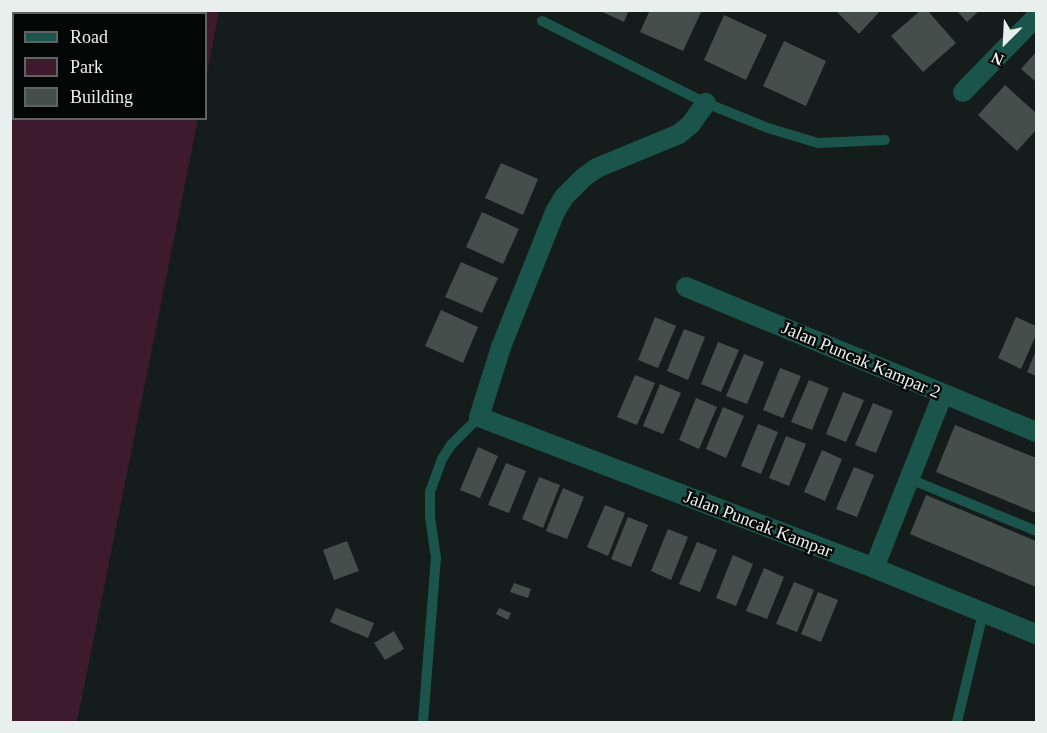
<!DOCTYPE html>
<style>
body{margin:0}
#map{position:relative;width:1047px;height:733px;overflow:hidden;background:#141d1b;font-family:"Times New Roman",serif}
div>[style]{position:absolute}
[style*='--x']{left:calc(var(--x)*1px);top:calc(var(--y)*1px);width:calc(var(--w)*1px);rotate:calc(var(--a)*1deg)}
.green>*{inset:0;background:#3e1a2d}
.building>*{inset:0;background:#444f4c}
.lane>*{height:10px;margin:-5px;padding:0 5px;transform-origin:5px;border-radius:5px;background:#1b544a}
.street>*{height:20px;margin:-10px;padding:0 10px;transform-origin:10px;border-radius:10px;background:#1b544a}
span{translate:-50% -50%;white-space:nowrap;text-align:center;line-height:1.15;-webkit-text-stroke:4.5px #040706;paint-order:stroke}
.street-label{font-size:18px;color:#e8efed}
.frame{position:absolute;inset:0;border:12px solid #e8efed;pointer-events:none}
.legend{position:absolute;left:12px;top:12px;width:195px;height:108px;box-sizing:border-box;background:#040706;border:2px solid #5f6462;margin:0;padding:8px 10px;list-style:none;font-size:18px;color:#e8efed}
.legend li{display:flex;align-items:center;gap:12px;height:30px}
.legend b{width:30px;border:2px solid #5f6462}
.north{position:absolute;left:975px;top:12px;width:60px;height:60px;-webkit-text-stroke:4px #040706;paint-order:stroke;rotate:204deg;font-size:16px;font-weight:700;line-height:24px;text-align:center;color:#e8efed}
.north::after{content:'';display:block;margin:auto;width:21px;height:27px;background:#e8efed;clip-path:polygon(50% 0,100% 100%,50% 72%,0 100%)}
</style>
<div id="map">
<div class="green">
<i style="clip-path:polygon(10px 11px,219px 11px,206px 79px,206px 14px,14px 14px,14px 118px,198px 119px,77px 722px,11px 722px)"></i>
</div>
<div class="building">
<i style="clip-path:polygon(598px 10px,629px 10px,624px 22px)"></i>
<i style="clip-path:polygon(650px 10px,702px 10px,683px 51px,640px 32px)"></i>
<i style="clip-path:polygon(835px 10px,881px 10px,859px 34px)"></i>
<i style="clip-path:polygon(921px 10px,927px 10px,956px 43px,923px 72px,891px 36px)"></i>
<i style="clip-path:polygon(956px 10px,980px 10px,967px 22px)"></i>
<i style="clip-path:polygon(724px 15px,767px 35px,746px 80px,704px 60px)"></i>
<i style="clip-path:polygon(784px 41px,826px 61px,806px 106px,763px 86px)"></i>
<i style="clip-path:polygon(1036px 52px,1036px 82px,1021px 69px)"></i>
<i style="clip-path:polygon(1005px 85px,1036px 113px,1036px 130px,1017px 151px,978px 115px)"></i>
<i style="clip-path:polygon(501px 163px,538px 179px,523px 215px,485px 198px)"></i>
<i style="clip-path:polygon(482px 212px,519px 229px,503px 264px,466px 247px)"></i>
<i style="clip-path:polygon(461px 262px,498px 278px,482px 313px,445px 297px)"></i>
<i style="clip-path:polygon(441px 310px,478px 327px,463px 363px,425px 346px)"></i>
<i style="clip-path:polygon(655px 317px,676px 326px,658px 368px,638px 360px)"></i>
<i style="clip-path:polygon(1016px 317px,1036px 326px,1036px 335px,1021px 369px,998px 358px)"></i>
<i style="clip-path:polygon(684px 329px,705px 337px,688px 380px,667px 371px)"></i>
<i style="clip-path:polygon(718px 342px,739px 350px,721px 392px,701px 384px)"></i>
<i style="clip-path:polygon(1036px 351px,1036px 376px,1027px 372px)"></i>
<i style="clip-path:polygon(744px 354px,764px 362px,747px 404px,726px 396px)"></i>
<i style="clip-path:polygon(780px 368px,801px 376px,783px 418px,763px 410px)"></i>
<i style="clip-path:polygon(635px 375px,655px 383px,637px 425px,617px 417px)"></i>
<i style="clip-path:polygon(809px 380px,829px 388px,812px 430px,791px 422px)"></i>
<i style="clip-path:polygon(660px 384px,681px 393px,663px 434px,643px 426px)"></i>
<i style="clip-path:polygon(843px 392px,864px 400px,846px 442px,826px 434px)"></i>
<i style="clip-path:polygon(696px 398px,717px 407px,699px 449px,679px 440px)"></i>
<i style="clip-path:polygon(873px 403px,893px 411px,876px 453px,855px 445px)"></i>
<i style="clip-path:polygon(723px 407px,744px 416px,726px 458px,706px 449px)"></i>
<i style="clip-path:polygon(758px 424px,778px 432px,761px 474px,741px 466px)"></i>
<i style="clip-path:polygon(955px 425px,1036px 458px,1036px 513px,936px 472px)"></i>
<i style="clip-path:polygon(786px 436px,806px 444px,789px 486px,769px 478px)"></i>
<i style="clip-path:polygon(478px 447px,498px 456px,480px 498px,460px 490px)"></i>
<i style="clip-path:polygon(822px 450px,842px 459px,825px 501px,804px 492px)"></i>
<i style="clip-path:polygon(506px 463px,526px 471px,509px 513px,488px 505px)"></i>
<i style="clip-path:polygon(854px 467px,874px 475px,857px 517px,836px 509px)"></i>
<i style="clip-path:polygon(539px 477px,560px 485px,543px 528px,522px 519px)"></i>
<i style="clip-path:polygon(563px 488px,584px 497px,567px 539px,546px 531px)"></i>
<i style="clip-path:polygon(926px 495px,1036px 541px,1036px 587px,910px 534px)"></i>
<i style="clip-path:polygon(605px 505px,625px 513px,608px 556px,587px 547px)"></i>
<i style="clip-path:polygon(628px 517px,648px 525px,631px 567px,611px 559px)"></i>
<i style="clip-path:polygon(668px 529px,688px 537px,671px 580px,651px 571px)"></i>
<i style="clip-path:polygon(347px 541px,359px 571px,334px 580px,323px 550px)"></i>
<i style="clip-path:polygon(697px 542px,717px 550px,700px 592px,679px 584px)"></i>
<i style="clip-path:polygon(733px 555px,753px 564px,736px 606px,716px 598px)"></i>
<i style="clip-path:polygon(764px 568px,784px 577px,767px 619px,746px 611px)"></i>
<i style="clip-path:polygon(794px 582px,814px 590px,797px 632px,776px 624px)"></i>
<i style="clip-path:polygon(514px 583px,531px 589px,528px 598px,510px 592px)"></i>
<i style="clip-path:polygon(818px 592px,838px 600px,821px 642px,801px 634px)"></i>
<i style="clip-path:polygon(336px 608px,374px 623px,368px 638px,330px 622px)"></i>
<i style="clip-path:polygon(499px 608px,511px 613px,508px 620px,496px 614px)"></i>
<i style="clip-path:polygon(394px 631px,404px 649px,385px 660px,374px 643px)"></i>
</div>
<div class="lane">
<i style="--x:542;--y:21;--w:183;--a:26.6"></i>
<i style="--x:706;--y:103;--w:67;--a:22"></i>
<i style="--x:768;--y:128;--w:52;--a:16.7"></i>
<i style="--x:818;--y:143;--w:67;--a:-2.6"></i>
<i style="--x:910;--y:479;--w:136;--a:22.4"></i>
<i style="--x:423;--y:722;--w:165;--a:-85.5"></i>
<i style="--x:436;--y:558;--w:41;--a:-98.3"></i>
<i style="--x:430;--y:517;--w:25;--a:-90"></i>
<i style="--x:430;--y:492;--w:35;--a:-70"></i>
<i style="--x:442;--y:459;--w:17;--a:-57"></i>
<i style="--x:451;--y:445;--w:40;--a:-45"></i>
<i style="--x:957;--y:722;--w:112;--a:-76.6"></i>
</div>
<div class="street">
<i style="--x:963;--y:92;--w:105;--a:-45.8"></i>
<i style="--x:706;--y:103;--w:26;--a:126"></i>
<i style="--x:691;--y:124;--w:16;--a:140"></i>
<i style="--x:679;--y:134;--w:89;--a:157.5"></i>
<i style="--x:597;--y:168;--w:16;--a:145"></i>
<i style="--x:584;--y:177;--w:28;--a:135"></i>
<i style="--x:564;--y:197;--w:17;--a:121"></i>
<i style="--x:555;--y:212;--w:145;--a:111.8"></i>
<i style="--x:501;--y:347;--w:73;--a:107.4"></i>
<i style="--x:479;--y:417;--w:423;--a:20.9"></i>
<i style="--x:874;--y:568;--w:175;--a:22.2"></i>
<i style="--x:686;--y:287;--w:379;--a:22.5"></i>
<i style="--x:874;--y:568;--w:187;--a:-68.4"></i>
</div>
<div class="street-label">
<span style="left:861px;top:360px;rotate:23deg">Jalan Puncak Kampar 2</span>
<span style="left:758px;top:524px;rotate:21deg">Jalan Puncak Kampar</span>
</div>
<div class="frame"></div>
<ul class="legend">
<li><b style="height:8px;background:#1b544a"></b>Road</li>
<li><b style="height:16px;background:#3e1a2d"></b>Park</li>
<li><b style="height:16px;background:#444f4c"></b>Building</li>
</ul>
<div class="north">N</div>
</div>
